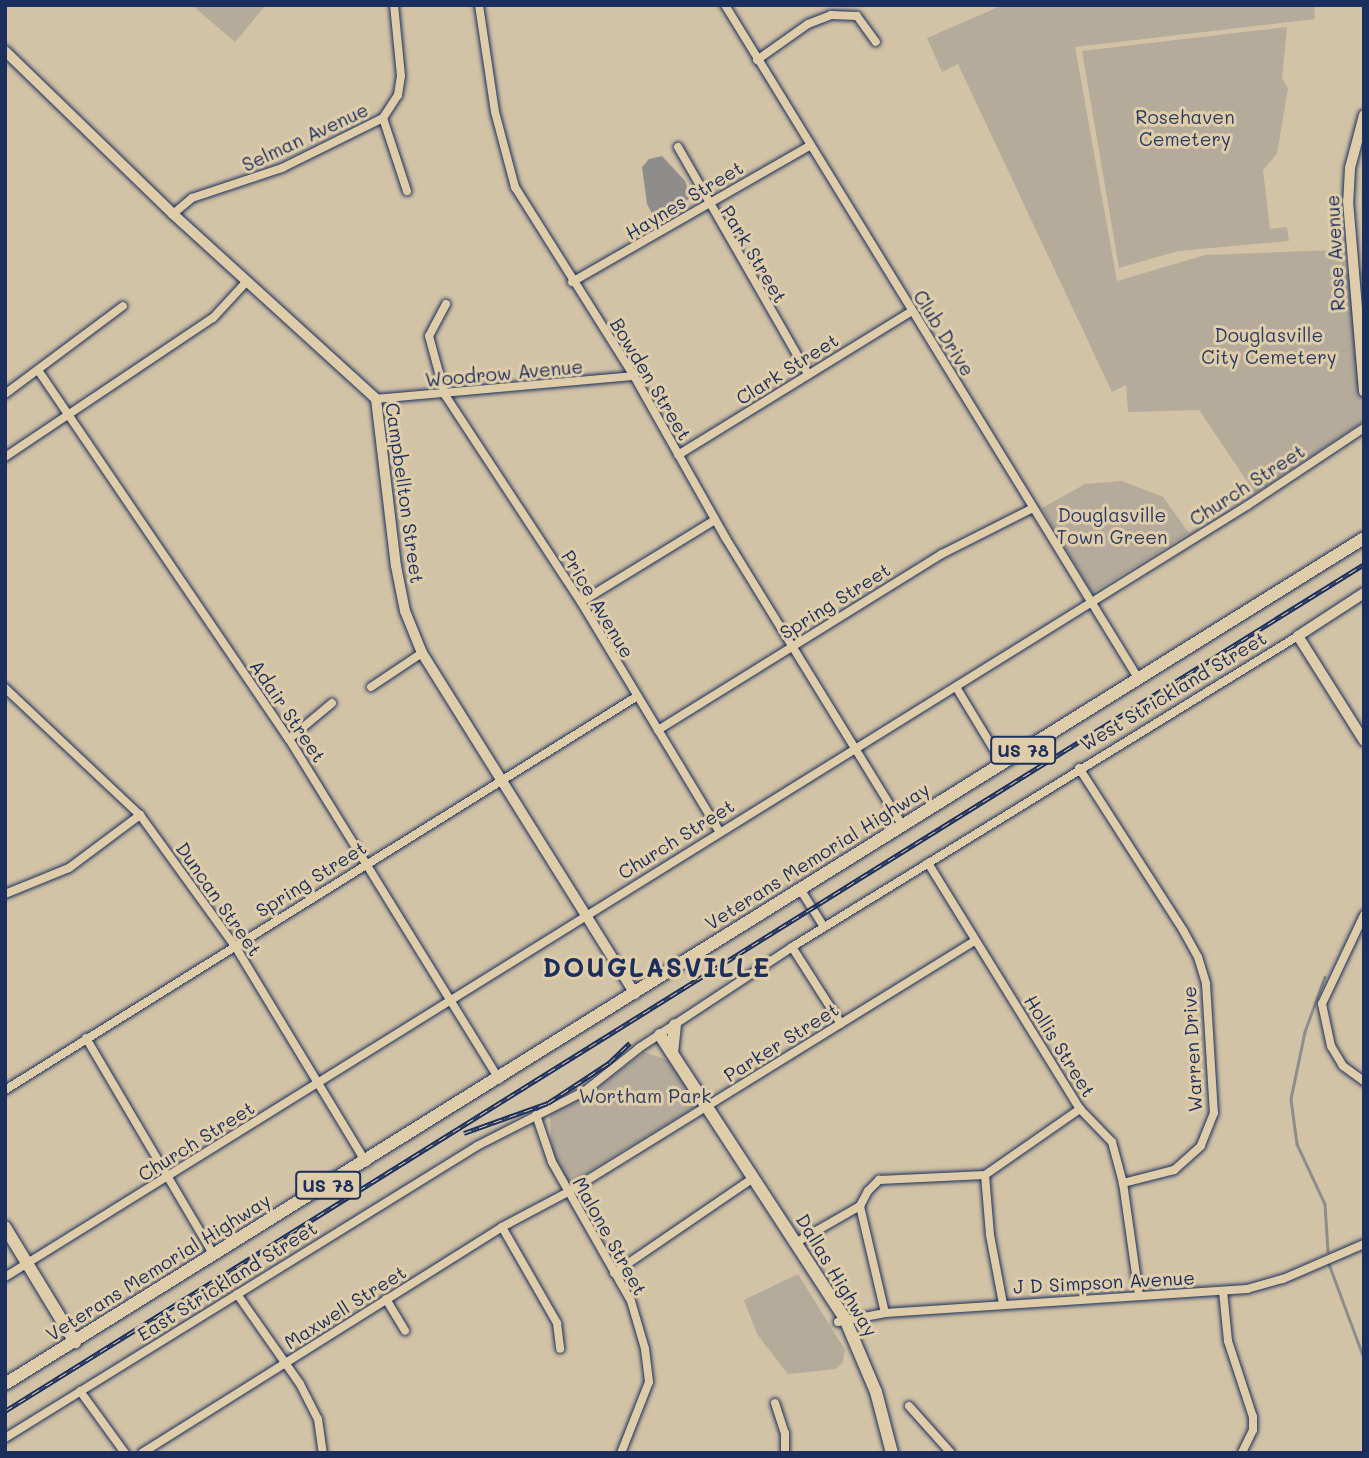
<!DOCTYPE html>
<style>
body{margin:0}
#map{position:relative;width:1369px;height:1458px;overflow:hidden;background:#d3c3a6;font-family:Mali,sans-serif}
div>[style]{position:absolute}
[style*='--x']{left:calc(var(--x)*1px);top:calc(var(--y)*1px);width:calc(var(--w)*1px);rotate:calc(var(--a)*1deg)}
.green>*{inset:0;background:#b4ab9a}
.water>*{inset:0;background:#8f8d8b}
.stream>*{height:2.5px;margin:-1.25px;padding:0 1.25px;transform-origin:1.25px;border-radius:1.25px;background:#8f8d8b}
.roads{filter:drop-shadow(0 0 2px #1b2f5e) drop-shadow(0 0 2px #1b2f5e)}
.street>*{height:8px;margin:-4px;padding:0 4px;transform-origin:4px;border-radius:4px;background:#dfcdaa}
.secondary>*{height:10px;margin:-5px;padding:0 5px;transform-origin:5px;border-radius:5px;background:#dfcdaa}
.primary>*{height:12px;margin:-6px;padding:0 6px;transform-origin:6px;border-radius:6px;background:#dfcdaa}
.rail>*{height:5px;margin-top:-2.5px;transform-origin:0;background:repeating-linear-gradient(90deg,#dfcdaa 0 8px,#1b2f5e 0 16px);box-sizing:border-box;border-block:2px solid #1b2f5e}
span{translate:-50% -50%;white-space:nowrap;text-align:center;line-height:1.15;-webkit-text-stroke:6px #dfcdaa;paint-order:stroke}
.shield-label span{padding:2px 5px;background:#dfcdaa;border:2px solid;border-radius:5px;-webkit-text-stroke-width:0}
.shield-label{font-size:18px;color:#1b2f5e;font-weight:700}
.park-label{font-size:19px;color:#2a3b64}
.street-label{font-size:19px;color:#1b2f5e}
.district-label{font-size:26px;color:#1b2f5e;font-weight:700;letter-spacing:2px}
.frame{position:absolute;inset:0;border:7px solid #1b2f5e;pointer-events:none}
</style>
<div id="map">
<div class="green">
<i style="clip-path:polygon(192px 5px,266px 5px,235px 42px)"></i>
<i style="clip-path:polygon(1003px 5px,1314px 5px,1315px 19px,1075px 47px,1117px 281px,1205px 255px,1336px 250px,1343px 254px,1345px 273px,1364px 271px,1364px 421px,1255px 493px,1199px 410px,1128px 412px,1126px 385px,1112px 392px,958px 64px,942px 72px,927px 38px)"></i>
<i style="clip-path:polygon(1287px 27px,1282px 79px,1288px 88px,1277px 154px,1263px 170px,1270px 229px,1287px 227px,1289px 241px,1178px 251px,1119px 268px,1082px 51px)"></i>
<i style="clip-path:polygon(1122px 481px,1163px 497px,1189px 533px,1092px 593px,1042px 508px,1085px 484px)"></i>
<i style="clip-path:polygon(644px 1052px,668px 1060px,698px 1105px,568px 1184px,552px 1152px,550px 1115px,589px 1095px)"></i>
<i style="clip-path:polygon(798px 1274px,845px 1350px,843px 1362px,836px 1369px,788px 1374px,757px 1334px,744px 1300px)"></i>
</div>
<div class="water">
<i style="clip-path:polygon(662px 156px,685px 181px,690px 198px,657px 223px,647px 204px,642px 167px,649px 159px)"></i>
</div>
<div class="stream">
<i style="--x:1325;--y:977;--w:59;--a:110"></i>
<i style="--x:1305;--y:1032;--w:68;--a:101.8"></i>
<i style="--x:1291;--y:1099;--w:45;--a:82.4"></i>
<i style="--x:1297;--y:1144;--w:66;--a:65"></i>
<i style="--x:1325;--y:1204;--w:47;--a:86.3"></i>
<i style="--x:1329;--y:1264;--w:100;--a:69.6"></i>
</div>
<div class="roads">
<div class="street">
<i style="--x:479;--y:5;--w:108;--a:81.5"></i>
<i style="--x:495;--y:112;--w:78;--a:75.1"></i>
<i style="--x:515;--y:187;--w:223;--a:57.8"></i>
<i style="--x:634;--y:376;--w:185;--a:60.5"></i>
<i style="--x:725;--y:537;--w:338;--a:58.4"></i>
<i style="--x:725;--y:5;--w:790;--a:58.46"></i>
<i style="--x:757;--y:60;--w:62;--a:-35.2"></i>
<i style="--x:808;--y:24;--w:25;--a:-21"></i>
<i style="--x:831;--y:15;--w:26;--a:2"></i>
<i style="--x:857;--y:16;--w:32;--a:54"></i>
<i style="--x:383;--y:118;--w:77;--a:71.8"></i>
<i style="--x:678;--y:147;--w:262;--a:60.2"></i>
<i style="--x:173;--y:214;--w:25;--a:-40"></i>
<i style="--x:192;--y:198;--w:95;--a:-18.4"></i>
<i style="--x:282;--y:168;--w:113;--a:-26.3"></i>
<i style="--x:383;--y:118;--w:27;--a:-57"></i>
<i style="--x:398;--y:95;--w:19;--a:-81"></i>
<i style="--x:401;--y:76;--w:71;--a:-95.6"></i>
<i style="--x:572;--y:282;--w:275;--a:-29.8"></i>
<i style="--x:446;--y:304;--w:36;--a:118"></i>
<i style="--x:429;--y:336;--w:61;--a:74.8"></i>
<i style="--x:445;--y:395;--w:248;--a:56.7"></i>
<i style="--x:581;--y:602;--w:267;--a:58.9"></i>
<i style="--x:38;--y:370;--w:446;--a:55.8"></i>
<i style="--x:289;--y:739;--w:400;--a:58.3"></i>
<i style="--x:5;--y:394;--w:147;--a:-36.7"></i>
<i style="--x:376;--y:399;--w:259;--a:-5.1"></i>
<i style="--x:678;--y:455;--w:275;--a:-31.6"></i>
<i style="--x:5;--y:457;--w:250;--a:-33.8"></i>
<i style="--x:213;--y:318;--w:50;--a:-47.4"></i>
<i style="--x:581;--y:602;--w:157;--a:-31.5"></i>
<i style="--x:371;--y:687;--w:61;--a:-33.7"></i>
<i style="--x:956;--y:687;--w:89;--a:58.8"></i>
<i style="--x:5;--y:688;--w:185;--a:43.3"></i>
<i style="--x:140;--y:815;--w:162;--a:54.1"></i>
<i style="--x:235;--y:946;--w:253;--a:58.8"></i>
<i style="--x:658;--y:730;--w:334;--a:-31.8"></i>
<i style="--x:942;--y:554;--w:102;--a:-26.8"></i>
<i style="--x:289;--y:739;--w:56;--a:-39.9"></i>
<i style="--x:1079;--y:768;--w:193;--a:57.3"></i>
<i style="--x:1183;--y:930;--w:31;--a:61"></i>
<i style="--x:1198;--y:957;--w:28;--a:73"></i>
<i style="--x:1206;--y:984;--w:129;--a:86.5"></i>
<i style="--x:1214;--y:1113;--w:35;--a:112"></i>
<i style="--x:1201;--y:1146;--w:36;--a:138"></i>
<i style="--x:1174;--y:1170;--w:53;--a:165.7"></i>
<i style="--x:928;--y:863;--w:289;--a:58.3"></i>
<i style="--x:1080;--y:1109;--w:46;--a:45.9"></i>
<i style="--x:1112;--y:1142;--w:42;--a:75"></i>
<i style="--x:1123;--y:1183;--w:114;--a:81.9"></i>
<i style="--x:800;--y:889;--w:45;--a:57.7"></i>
<i style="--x:5;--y:894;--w:69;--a:-22.1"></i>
<i style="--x:69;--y:868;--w:89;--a:-36.7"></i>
<i style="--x:1364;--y:915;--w:98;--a:115.3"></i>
<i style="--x:1322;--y:1004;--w:43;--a:77.9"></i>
<i style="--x:1331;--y:1046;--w:23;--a:59"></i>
<i style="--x:1343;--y:1066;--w:26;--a:36"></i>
<i style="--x:792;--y:947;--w:91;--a:57.5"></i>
<i style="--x:86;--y:1038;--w:251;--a:59.5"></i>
<i style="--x:5;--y:1090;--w:743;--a:-31.92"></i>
<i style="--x:536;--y:1115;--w:50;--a:71.2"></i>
<i style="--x:552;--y:1162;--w:160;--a:60.4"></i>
<i style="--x:631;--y:1301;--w:50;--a:73.7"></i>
<i style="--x:645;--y:1349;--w:33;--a:83"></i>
<i style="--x:649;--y:1382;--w:76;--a:111.5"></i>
<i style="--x:985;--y:1175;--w:60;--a:85.2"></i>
<i style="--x:990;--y:1235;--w:70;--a:79.3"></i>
<i style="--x:502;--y:1227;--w:111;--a:60.2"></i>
<i style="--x:557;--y:1323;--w:26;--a:83"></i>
<i style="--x:797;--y:1242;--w:73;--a:-29.7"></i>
<i style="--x:614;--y:1273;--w:167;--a:-34.3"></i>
<i style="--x:5;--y:1277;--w:1463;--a:-31.84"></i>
<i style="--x:1248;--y:505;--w:139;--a:-33.6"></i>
<i style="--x:1223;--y:1291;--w:50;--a:84.3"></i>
<i style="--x:1228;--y:1341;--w:80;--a:71.8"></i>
<i style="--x:1253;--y:1417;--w:13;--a:90"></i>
<i style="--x:1253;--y:1430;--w:25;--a:116"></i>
<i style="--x:237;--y:1294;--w:110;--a:55"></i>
<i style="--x:300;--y:1384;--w:39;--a:63"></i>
<i style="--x:318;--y:1419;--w:34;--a:82"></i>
<i style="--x:386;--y:1299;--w:37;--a:59"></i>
<i style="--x:885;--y:1313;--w:110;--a:-103.2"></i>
<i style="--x:860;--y:1206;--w:17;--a:-62"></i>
<i style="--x:868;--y:1191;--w:16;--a:-45"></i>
<i style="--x:879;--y:1180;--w:106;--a:-2.7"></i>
<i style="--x:985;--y:1175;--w:116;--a:-34.8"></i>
<i style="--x:838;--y:1322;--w:48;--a:-10.8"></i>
<i style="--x:885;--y:1313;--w:363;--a:-3.8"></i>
<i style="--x:1247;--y:1289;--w:37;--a:-16"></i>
<i style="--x:1283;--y:1279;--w:88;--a:-23.4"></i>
<i style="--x:80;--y:1391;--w:77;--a:54"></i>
<i style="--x:775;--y:1403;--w:32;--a:72"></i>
<i style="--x:785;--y:1433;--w:20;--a:90"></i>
<i style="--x:909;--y:1406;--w:63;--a:48.2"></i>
<i style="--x:5;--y:1438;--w:555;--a:-31.74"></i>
<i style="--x:477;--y:1146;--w:121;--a:-27"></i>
<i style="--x:585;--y:1091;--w:69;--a:-38.5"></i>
<i style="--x:639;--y:1048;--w:183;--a:-33.4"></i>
<i style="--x:792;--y:947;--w:594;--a:-31.58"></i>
<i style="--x:142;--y:1453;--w:425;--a:-32.1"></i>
<i style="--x:502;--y:1227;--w:75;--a:-27.9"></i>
<i style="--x:568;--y:1192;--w:478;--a:-31.7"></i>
</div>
<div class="secondary">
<i style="--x:5;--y:51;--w:234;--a:44.1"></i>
<i style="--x:173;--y:214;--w:275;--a:42.3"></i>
<i style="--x:376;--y:399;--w:168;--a:83.2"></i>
<i style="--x:396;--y:566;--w:46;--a:78.7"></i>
<i style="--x:405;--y:611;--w:45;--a:68"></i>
<i style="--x:422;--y:653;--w:402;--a:58"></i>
<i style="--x:1364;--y:115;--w:55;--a:104.8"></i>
<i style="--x:1350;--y:168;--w:33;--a:93"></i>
<i style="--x:1348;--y:201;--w:191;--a:85.2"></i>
<i style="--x:1364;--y:593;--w:79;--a:146.9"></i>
<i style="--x:1298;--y:636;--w:124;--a:57.8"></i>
</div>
<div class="primary">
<i style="--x:660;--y:1035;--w:339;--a:56.9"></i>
<i style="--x:845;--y:1319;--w:79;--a:67"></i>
<i style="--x:876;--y:1392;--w:63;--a:75.3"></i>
<i style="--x:672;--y:1053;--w:28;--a:-84"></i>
<i style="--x:5;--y:1227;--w:135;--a:58.7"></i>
<i style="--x:5;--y:1384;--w:1601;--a:-31.9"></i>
</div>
</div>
<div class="rail">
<i style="--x:464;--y:1133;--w:89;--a:-19.7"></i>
<i style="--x:548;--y:1103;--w:73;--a:-33.3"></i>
<i style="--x:609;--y:1063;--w:29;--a:-44"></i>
<i style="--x:5;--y:1411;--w:1601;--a:-31.93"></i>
</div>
<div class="shield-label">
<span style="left:1023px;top:750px">US 78</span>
<span style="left:328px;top:1185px">US 78</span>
</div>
<div class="park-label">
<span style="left:1185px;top:128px">Rosehaven<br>Cemetery</span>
<span style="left:1269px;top:346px">Douglasville<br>City Cemetery</span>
<span style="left:1112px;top:526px">Douglasville<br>Town Green</span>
<span style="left:645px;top:1096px">Wortham Park</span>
</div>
<div class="street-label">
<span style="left:305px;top:137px;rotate:-25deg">Selman Avenue</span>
<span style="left:684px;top:200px;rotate:-31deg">Haynes Street</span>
<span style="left:1335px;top:253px;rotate:-93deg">Rose Avenue</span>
<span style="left:754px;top:254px;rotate:59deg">Park Street</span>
<span style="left:944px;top:333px;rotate:58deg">Club Drive</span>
<span style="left:787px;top:369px;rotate:-32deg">Clark Street</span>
<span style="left:504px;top:373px;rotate:-5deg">Woodrow Avenue</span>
<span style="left:651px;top:379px;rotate:59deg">Bowden Street</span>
<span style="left:1247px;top:485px;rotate:-33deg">Church Street</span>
<span style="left:405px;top:493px;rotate:82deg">Campbellton Street</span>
<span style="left:835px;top:601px;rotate:-32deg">Spring Street</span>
<span style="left:598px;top:604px;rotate:59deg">Price Avenue</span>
<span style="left:1173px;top:691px;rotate:-31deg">West Strickland Street</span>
<span style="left:288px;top:711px;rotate:56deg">Adair Street</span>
<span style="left:676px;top:839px;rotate:-32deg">Church Street</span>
<span style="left:817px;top:856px;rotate:-32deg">Veterans Memorial Highway</span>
<span style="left:311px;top:879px;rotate:-32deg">Spring Street</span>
<span style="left:219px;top:899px;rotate:55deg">Duncan Street</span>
<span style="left:781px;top:1042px;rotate:-32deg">Parker Street</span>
<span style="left:1060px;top:1046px;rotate:58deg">Hollis Street</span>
<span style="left:1192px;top:1049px;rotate:-93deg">Warren Drive</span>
<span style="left:196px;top:1141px;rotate:-32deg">Church Street</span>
<span style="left:610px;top:1236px;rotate:61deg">Malone Street</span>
<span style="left:158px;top:1267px;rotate:-32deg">Veterans Memorial Highway</span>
<span style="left:837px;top:1275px;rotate:59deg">Dallas Highway</span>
<span style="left:227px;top:1281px;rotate:-32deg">East Strickland Street</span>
<span style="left:1104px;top:1282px;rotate:-3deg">J D Simpson Avenue</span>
<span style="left:345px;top:1307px;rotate:-32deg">Maxwell Street</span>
</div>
<div class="district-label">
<span style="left:657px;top:968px">DOUGLASVILLE</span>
</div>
<div class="frame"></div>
</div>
